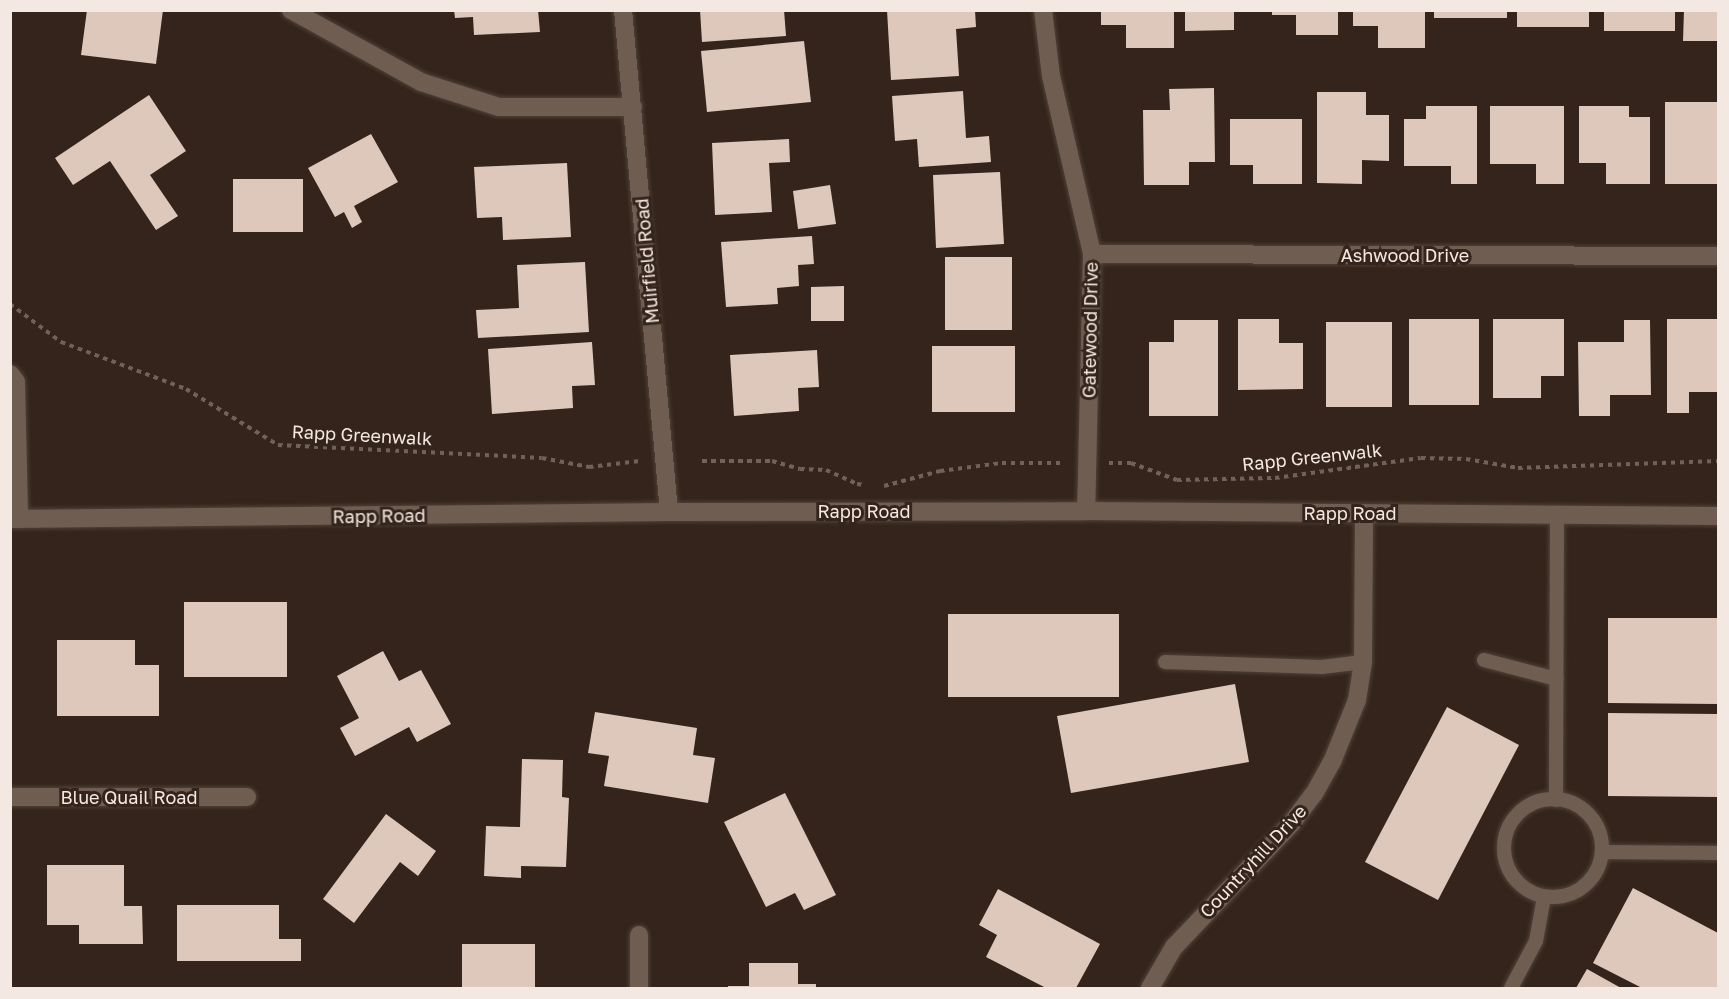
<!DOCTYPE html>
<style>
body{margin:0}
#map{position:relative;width:1729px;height:999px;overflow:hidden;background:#34241b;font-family:"Golos Text",sans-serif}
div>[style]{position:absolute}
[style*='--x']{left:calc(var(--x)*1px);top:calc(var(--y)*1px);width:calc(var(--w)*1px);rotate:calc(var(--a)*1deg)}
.building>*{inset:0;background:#dec8bc}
.path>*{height:4px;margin-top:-2px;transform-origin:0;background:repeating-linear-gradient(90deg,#706159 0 4.5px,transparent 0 9px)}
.roads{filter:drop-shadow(0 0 2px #4f423a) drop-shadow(0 0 2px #4f423a)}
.service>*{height:14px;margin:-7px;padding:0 7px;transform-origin:7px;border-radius:7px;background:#705d52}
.service>.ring{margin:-7px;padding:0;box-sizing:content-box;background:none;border:14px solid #705d52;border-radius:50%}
.minor>*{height:18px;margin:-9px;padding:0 9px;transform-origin:9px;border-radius:9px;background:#705d52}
.tertiary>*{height:18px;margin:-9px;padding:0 9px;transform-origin:9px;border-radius:9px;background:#705d52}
span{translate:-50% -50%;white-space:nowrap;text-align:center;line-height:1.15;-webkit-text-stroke:6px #34241b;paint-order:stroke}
.street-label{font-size:18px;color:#f4e9e2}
.frame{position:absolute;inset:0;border:12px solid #f4e9e2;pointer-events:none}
</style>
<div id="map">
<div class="building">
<i style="clip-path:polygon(87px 10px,163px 10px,156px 64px,81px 55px)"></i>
<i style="clip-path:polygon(454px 10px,538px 10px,540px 32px,474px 35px,473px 17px,455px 18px)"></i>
<i style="clip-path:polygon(700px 10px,784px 10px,786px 36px,702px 42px)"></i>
<i style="clip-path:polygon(887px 10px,975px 10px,976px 27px,956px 29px,959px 76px,891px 80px)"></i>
<i style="clip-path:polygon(1101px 10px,1174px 10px,1174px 48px,1126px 48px,1126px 25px,1101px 25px)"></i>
<i style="clip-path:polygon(1185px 10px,1234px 10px,1234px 30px,1185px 31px)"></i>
<i style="clip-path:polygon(1272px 10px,1338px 10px,1338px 35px,1296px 35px,1296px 15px,1272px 15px)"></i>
<i style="clip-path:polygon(1353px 10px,1425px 10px,1425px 48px,1378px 48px,1378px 26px,1353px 26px)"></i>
<i style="clip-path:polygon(1434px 10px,1507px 10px,1507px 18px,1434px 18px)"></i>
<i style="clip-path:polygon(1517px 10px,1589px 10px,1589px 27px,1517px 27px)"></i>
<i style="clip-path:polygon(1604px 10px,1675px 10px,1675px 31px,1604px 31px)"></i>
<i style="clip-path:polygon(1684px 10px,1718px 10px,1718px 41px,1683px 41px)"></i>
<i style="clip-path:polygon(804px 41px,811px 102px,707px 112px,701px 51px)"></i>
<i style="clip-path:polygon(1214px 88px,1215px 162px,1189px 162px,1189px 185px,1144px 185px,1143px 110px,1170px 110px,1169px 89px)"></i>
<i style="clip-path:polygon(963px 91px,966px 138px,989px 136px,991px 162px,919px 167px,917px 139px,895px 141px,892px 96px)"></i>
<i style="clip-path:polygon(1317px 92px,1366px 92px,1366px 115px,1389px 115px,1389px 161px,1362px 160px,1362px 184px,1317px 183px)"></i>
<i style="clip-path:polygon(149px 95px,186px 151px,150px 175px,178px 216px,156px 230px,110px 161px,73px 185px,55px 158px)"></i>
<i style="clip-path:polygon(1665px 102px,1718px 102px,1718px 184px,1665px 184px)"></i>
<i style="clip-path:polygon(1426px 106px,1477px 106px,1477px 184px,1451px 184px,1451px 166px,1404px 166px,1404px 119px,1426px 119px)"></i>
<i style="clip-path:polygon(1490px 106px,1564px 106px,1564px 184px,1536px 184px,1536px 164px,1490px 164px)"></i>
<i style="clip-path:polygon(1579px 106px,1629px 106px,1629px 117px,1650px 117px,1650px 184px,1606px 184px,1606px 163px,1579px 163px)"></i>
<i style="clip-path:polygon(1230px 119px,1302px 119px,1302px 184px,1253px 184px,1253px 165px,1230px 165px)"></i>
<i style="clip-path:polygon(371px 134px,398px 182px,354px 206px,362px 222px,352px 228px,344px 212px,335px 217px,308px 168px)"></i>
<i style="clip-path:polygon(789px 139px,790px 162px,769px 163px,772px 212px,715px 215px,712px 143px)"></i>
<i style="clip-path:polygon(567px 163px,571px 237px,503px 240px,502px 217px,477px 218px,474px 167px)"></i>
<i style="clip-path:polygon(1000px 172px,1004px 244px,936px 248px,933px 175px)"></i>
<i style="clip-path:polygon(233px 179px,303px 179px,303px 232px,233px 232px)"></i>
<i style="clip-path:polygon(830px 185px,836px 224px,798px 229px,793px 191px)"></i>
<i style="clip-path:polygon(812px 236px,814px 264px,798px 265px,799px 286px,777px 288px,778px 304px,726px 307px,721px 242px)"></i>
<i style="clip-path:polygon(945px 257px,1012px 257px,1012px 330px,945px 330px)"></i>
<i style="clip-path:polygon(585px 262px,589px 332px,478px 338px,476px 310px,519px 308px,517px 265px)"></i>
<i style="clip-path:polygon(844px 286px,844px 321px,811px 321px,811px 287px)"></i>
<i style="clip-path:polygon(1238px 319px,1279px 319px,1279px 343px,1303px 343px,1303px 389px,1238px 390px)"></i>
<i style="clip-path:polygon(1409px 319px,1479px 319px,1479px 405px,1409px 405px)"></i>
<i style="clip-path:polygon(1493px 319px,1564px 319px,1564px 376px,1541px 376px,1541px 398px,1493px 398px)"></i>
<i style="clip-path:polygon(1667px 319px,1718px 319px,1718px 392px,1689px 392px,1689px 413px,1667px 413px)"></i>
<i style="clip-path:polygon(1174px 320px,1218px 320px,1218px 416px,1149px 416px,1149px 342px,1174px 342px)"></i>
<i style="clip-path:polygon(1624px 320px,1650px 320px,1651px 395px,1610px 395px,1610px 416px,1579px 416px,1578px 342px,1624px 342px)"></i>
<i style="clip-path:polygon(1326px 322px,1392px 322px,1392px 407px,1326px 407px)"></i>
<i style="clip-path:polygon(592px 342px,595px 385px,572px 386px,573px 408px,492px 414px,488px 349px)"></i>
<i style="clip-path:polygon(932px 346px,1015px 346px,1015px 412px,932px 412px)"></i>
<i style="clip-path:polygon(817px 350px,819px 387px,798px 388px,799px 411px,734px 416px,730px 355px)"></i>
<i style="clip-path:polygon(184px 602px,287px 602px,287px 677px,184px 677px)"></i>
<i style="clip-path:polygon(948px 614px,1119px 614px,1119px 697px,948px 697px)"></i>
<i style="clip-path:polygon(1608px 618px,1718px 618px,1718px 704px,1608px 703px)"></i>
<i style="clip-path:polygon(57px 640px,135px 640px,135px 665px,159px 665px,159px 716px,57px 716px)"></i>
<i style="clip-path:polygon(383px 651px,399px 681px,421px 670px,451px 724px,417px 742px,409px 727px,355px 756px,340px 728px,359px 718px,337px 676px)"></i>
<i style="clip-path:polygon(1235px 684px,1249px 762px,1071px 793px,1057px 716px)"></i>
<i style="clip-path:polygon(1447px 707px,1519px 745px,1438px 900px,1365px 862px)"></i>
<i style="clip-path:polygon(595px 712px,697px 728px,693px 755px,715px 758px,708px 803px,604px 786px,609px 756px,588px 753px)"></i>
<i style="clip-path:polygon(1608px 713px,1718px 714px,1718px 797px,1608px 796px)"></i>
<i style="clip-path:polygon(522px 759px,563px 760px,562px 797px,569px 798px,566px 867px,521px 866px,521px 878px,484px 876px,486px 826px,520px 827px)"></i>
<i style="clip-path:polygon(785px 793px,836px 895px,804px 910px,795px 893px,766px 907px,724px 822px)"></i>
<i style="clip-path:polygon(386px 814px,436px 851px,418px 876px,400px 862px,354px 923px,323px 899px)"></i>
<i style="clip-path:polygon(47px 865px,124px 865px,124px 906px,142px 906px,143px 944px,79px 944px,79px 925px,47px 925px)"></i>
<i style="clip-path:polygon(1633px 888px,1718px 933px,1718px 988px,1642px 988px,1593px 963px)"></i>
<i style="clip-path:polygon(998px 889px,1100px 944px,1076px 988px,1046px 988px,986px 957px,997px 935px,979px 925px)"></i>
<i style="clip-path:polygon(177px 905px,279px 905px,279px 939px,301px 939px,301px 961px,177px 961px)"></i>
<i style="clip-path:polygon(462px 944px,535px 944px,535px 988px,462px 988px)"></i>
<i style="clip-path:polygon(749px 963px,798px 963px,798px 984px,816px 984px,816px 988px,728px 988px,728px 986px,749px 986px)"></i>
<i style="clip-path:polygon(1587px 969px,1621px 988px,1576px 988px)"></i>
</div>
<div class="path">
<i style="--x:10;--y:304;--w:64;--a:36.7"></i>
<i style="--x:61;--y:342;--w:134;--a:20.6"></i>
<i style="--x:186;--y:389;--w:108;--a:31.3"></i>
<i style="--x:278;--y:445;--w:264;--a:2.8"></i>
<i style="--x:542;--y:458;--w:48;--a:10.8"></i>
<i style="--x:589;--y:467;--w:51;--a:-6.7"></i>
<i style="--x:702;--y:461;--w:70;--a:0"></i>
<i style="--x:772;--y:461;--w:29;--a:16"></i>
<i style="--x:800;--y:469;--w:26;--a:2"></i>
<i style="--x:826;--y:470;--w:34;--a:24"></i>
<i style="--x:857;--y:484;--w:8;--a:7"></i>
<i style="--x:1109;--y:463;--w:22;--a:0"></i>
<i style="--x:1131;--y:463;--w:49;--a:20.3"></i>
<i style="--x:1177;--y:480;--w:98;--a:-1.2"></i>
<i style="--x:1275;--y:478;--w:147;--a:-7.8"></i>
<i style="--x:1421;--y:458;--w:45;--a:1.3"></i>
<i style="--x:1466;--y:459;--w:53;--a:9.8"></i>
<i style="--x:1518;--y:468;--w:200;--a:-2"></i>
<i style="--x:884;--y:486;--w:58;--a:-15"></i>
<i style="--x:940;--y:471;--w:63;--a:-7.4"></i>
<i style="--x:1002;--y:463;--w:61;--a:0"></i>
</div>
<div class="roads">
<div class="service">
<i style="--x:1484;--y:660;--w:75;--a:14.6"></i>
<i style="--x:1165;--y:662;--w:157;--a:1.8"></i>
<i style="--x:1322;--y:667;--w:41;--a:-7"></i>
<i class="ring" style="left:1504px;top:799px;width:84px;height:84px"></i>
<i style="--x:1556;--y:800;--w:285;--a:-89.8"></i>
<i style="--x:1603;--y:852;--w:115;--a:0.5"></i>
<i style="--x:1511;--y:988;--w:53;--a:-62"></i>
<i style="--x:1536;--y:941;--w:45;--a:-79.7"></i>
</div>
<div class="minor">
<i style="--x:291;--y:10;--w:149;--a:29"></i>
<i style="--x:421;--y:82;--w:82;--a:17.8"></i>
<i style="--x:499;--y:107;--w:134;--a:0"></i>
<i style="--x:623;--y:10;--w:504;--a:84.76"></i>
<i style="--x:1043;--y:10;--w:66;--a:83.1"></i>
<i style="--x:1051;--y:76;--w:183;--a:77"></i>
<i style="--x:1092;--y:254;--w:257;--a:91.3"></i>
<i style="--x:1092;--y:254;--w:626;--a:0.18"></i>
<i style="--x:10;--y:374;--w:10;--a:53"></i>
<i style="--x:16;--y:382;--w:137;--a:88.7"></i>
<i style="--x:10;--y:797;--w:237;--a:0"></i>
<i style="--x:639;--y:988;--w:53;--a:-90"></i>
<i style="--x:1150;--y:988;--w:48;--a:-59.7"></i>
<i style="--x:1174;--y:947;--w:170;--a:-46.4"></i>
<i style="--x:1291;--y:824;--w:38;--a:-53"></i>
<i style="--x:1314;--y:794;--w:37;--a:-61"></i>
<i style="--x:1332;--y:762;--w:67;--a:-68"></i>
<i style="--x:1357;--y:700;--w:38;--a:-81"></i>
<i style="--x:1363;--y:662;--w:149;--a:-89.6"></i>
</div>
<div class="tertiary">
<i style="--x:10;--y:519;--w:659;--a:-0.61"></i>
<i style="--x:669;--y:512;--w:417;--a:-0.1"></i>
<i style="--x:1086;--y:511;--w:632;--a:0.45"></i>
</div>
</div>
<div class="street-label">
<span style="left:1405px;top:255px">Ashwood Drive</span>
<span style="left:647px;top:261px;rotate:-95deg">Muirfield Road</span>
<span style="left:1090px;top:330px;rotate:-89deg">Gatewood Drive</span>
<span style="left:362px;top:435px;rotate:3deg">Rapp Greenwalk</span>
<span style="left:1312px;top:457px;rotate:-6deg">Rapp Greenwalk</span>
<span style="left:864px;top:511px">Rapp Road</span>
<span style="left:1350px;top:513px">Rapp Road</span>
<span style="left:379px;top:516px;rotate:-1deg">Rapp Road</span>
<span style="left:129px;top:797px">Blue Quail Road</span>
<span style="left:1253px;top:861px;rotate:-47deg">Countryhill Drive</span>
</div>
<div class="frame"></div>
</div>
